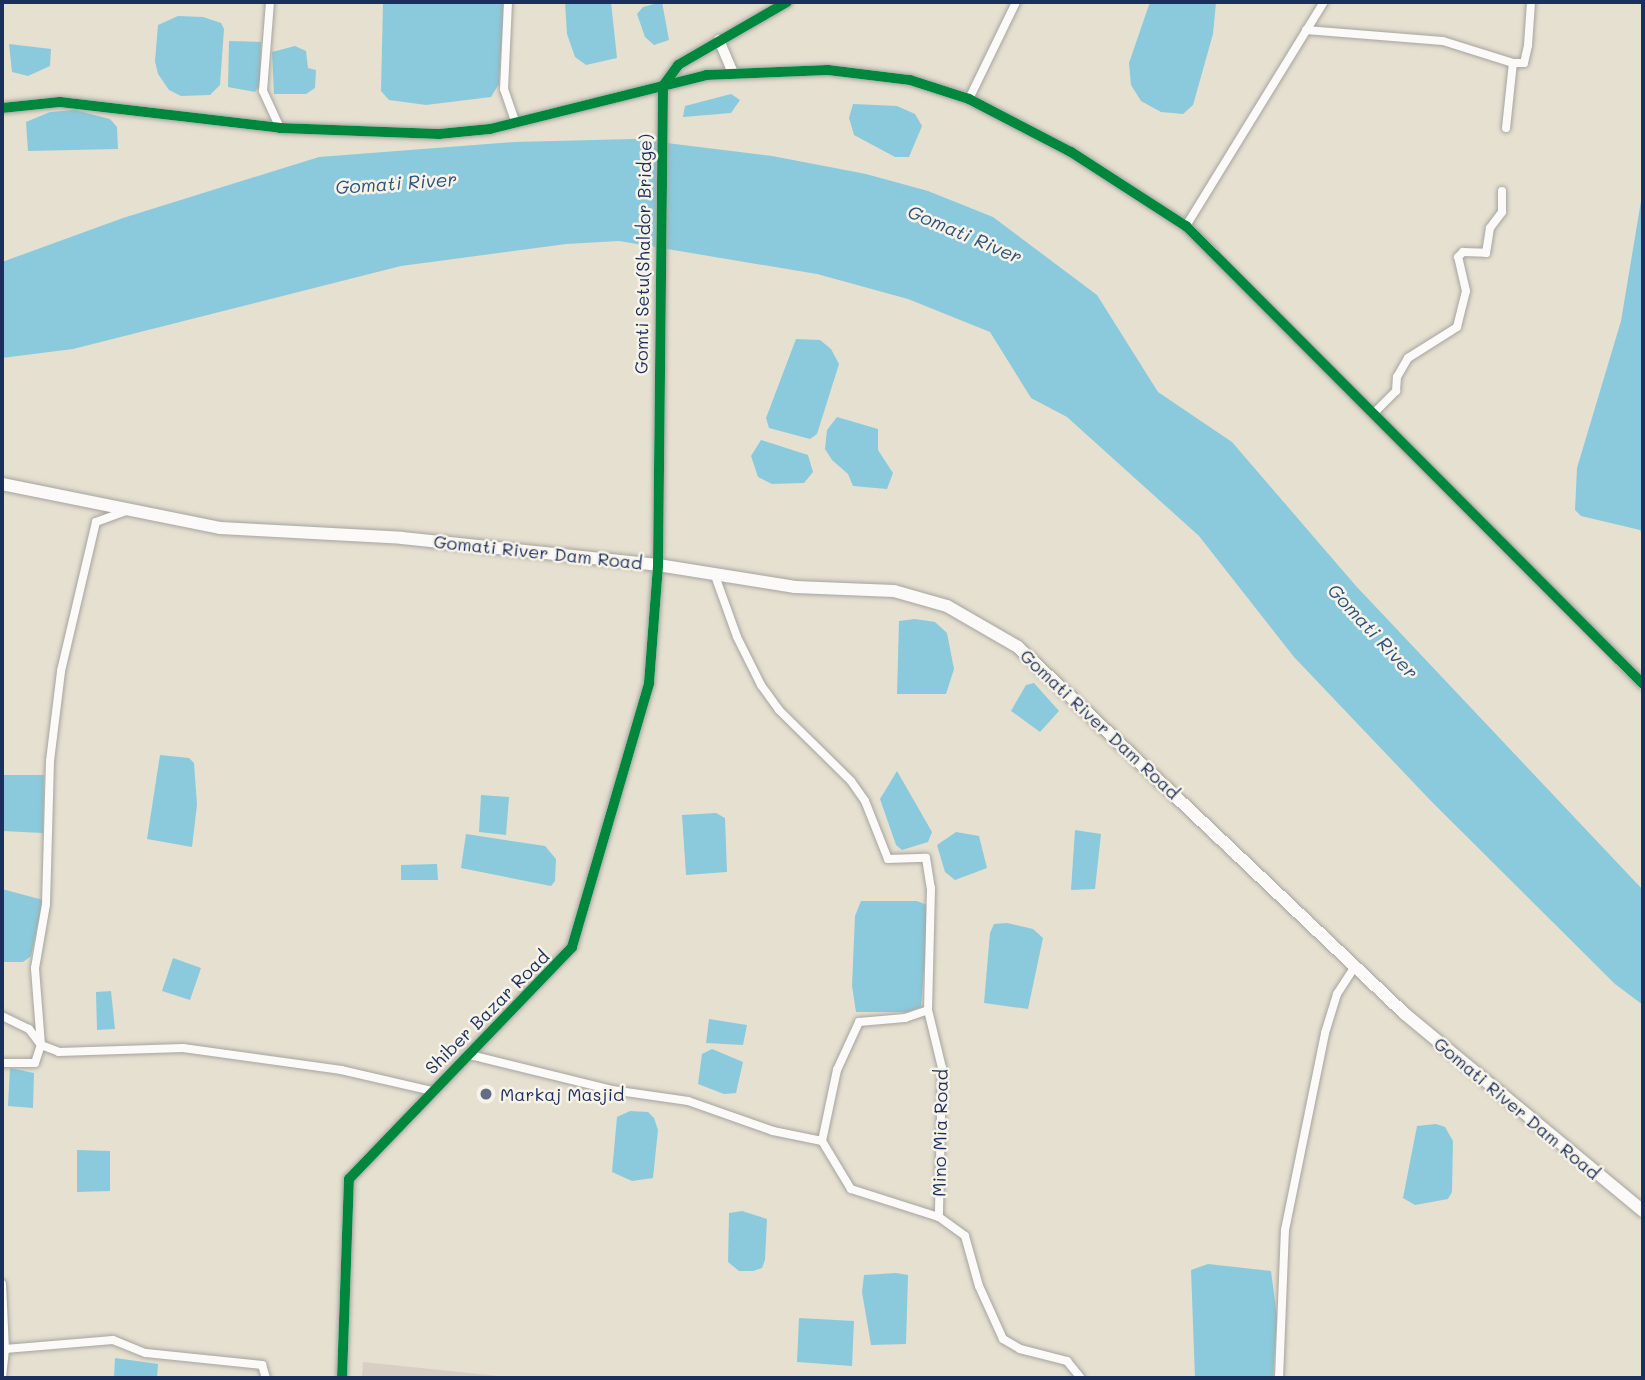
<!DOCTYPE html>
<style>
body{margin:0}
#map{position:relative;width:1645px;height:1380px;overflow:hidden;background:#e6e0d0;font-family:Mali,sans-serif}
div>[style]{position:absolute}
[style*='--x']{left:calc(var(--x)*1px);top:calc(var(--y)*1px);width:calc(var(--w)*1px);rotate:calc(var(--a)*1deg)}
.industrial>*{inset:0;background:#d9cec4}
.water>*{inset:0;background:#8acadc}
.roads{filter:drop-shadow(0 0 2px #a5a4a0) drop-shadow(0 0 2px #a5a4a0)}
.minor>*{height:8px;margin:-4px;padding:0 4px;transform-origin:4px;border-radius:4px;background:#fbfaf8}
.tertiary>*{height:10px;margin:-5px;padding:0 5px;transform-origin:5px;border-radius:5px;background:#fbfaf8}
.secondary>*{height:12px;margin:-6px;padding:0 6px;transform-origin:6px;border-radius:6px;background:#fbfaf8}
.cycleway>*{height:10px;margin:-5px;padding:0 5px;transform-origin:5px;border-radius:5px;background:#00873e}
.dots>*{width:19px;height:19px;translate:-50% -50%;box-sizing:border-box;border:4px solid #f7f3e8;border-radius:50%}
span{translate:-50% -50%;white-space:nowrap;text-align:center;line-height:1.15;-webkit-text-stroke:5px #f7f3e8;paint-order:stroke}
.street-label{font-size:18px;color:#1b2f5e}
.poi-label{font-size:18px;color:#1b2f5e}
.left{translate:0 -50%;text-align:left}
.water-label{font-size:19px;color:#2d537f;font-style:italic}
.frame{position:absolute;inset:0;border:4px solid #1b2f5e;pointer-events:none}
</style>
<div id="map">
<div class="industrial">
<i style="clip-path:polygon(363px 1362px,516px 1378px,362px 1378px)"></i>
</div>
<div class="water">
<i style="clip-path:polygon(383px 2px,504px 2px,499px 84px,491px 97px,426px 105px,389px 100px,381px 91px)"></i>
<i style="clip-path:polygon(565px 2px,611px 2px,617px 58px,586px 65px,575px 57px,567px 34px)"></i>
<i style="clip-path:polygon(662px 2px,669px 40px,654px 45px,645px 37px,637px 14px,643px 7px)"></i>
<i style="clip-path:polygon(1150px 2px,1216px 2px,1213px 34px,1193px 105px,1183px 114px,1161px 112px,1141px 101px,1131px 85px,1129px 63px)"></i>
<i style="clip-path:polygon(178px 16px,203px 17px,221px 23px,224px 29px,220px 85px,210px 95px,181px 96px,169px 90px,158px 74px,155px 61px,158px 25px)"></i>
<i style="clip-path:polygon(229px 41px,261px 42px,260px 85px,255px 92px,228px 87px)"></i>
<i style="clip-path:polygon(9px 44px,51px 49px,50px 66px,28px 76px,12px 72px)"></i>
<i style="clip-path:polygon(295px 46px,306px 51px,308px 68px,316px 70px,315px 88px,306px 94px,274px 94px,272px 52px)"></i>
<i style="clip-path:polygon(731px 94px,740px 100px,731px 113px,683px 117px,685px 106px)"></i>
<i style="clip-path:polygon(853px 104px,897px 106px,915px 114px,922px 126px,909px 157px,895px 157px,854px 135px,849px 118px)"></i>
<i style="clip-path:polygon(75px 110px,110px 119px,117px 127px,118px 149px,28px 151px,26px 122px,50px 112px)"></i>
<i style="clip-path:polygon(634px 139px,772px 156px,866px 174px,928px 191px,993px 217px,1097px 295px,1158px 392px,1232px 442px,1356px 586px,1643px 890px,1643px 1005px,1615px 984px,1431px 801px,1294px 657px,1199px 536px,1067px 417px,1031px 398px,990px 332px,908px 299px,817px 274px,619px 241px,566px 244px,401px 266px,73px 349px,2px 358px,2px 262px,123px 218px,319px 157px,514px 142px)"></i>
<i style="clip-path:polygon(1643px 189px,1643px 535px,1640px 530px,1581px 516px,1575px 510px,1577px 468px,1621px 321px)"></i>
<i style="clip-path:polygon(796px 339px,820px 340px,831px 349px,839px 364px,817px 434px,810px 439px,769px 428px,766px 418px)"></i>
<i style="clip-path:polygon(837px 417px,878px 429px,878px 450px,893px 473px,887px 489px,853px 486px,848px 474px,832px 460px,825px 449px,827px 430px)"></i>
<i style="clip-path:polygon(761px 440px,808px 455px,813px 472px,804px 483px,772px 484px,758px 477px,751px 456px)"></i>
<i style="clip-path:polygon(915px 619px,935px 622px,947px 633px,954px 669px,946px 694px,897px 694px,899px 621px)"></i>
<i style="clip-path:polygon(1034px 683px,1059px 711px,1040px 732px,1011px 711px,1026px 685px)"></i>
<i style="clip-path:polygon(160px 755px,189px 758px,194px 763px,197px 805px,192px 847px,147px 839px)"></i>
<i style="clip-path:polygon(897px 771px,932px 832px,928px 842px,902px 850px,896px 845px,880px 799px)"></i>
<i style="clip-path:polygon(2px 775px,44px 775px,43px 833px,2px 831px)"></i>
<i style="clip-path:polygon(481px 795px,509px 797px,506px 835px,479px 832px)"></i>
<i style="clip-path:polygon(716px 813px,725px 818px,727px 872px,686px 875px,682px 815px)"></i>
<i style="clip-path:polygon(1075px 830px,1101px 834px,1095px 889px,1071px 890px)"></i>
<i style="clip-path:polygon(956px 832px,979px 836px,987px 868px,955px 880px,945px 872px,937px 845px)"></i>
<i style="clip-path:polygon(466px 834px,545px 846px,556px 859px,555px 881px,551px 886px,461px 868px)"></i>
<i style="clip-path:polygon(437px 864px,438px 880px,401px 880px,401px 865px)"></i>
<i style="clip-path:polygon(2px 889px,43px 900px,31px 956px,23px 962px,2px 962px)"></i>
<i style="clip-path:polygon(861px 901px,917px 901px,929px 906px,921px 1007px,907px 1012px,856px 1012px,852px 986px,855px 916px)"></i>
<i style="clip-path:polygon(1007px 923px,1033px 929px,1043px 938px,1028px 1009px,984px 1003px,990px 933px,994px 924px)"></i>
<i style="clip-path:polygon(173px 958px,201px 968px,190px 1000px,162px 991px)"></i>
<i style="clip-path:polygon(111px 991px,115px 1029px,97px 1030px,96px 992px)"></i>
<i style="clip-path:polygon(709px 1019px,747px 1025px,743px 1045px,706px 1043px)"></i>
<i style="clip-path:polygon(712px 1049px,743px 1062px,736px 1093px,724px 1094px,698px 1084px,702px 1054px)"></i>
<i style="clip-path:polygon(10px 1068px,34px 1073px,33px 1108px,8px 1106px)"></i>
<i style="clip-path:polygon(630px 1111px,648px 1112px,654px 1118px,658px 1130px,653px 1178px,632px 1181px,612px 1172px,617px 1117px)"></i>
<i style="clip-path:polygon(1436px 1124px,1445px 1127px,1453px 1141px,1452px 1192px,1448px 1199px,1415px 1205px,1403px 1198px,1417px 1126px)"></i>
<i style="clip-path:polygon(77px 1150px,110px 1151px,110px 1191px,77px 1192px)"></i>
<i style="clip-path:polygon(742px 1211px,767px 1219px,765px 1260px,762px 1268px,753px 1271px,739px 1271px,728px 1262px,729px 1213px)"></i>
<i style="clip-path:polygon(1208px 1264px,1271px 1271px,1277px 1316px,1273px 1378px,1195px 1378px,1191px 1270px)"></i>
<i style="clip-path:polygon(896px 1273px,908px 1275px,906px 1344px,871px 1345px,862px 1292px,864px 1275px)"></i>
<i style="clip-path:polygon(799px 1318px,854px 1321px,852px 1366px,797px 1362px)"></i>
<i style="clip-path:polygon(115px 1358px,158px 1364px,157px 1378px,114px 1378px)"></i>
</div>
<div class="roads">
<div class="minor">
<i style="--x:270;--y:2;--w:89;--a:94.5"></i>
<i style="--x:263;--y:91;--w:41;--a:65.3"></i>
<i style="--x:508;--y:2;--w:87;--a:92.6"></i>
<i style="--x:504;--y:89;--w:36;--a:71"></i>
<i style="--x:1306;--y:30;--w:137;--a:4.6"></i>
<i style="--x:1443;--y:41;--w:73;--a:17.4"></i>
<i style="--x:969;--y:99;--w:108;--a:-64.1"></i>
<i style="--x:1506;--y:128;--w:65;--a:-83.9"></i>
<i style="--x:1513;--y:63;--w:11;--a:0"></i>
<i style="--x:1524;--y:63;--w:18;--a:-77"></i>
<i style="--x:1528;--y:45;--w:43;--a:-86"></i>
<i style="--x:1186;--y:226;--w:263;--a:-58.4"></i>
<i style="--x:1375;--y:412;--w:30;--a:-45"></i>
<i style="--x:1396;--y:391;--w:14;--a:-86"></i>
<i style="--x:1397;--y:377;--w:22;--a:-60"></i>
<i style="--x:1408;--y:358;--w:58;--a:-32.3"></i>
<i style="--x:1457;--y:327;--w:37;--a:-76"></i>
<i style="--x:1466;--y:291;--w:35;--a:-103"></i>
<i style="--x:1458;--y:257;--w:7;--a:-45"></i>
<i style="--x:1463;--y:252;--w:23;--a:2"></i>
<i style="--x:1486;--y:253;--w:25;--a:-81"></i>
<i style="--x:1490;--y:228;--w:20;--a:-53"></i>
<i style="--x:1502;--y:212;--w:21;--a:-90"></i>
<i style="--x:714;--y:573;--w:68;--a:70.2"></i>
<i style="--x:737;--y:637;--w:54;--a:63.4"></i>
<i style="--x:761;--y:685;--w:31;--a:54"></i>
<i style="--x:779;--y:710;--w:101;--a:44.6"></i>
<i style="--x:851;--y:781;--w:24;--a:55"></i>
<i style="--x:865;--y:801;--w:62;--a:68.4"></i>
<i style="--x:888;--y:859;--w:38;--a:-2"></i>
<i style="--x:926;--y:858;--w:30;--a:81"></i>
<i style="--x:931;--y:888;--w:122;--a:91.4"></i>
<i style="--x:928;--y:1010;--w:60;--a:76.4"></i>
<i style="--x:942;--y:1068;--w:149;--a:91.2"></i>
<i style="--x:2;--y:1016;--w:30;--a:26"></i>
<i style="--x:29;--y:1029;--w:20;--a:53"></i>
<i style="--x:41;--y:1045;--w:19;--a:21"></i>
<i style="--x:59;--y:1052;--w:124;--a:-1.8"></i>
<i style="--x:183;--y:1048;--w:160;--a:7.9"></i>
<i style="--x:341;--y:1070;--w:93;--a:13"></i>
<i style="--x:470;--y:1055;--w:146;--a:13.8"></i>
<i style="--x:612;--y:1090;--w:77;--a:8.2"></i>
<i style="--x:688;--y:1101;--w:90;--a:19.4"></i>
<i style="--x:773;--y:1131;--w:50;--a:11.5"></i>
<i style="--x:2;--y:1063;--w:33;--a:0"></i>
<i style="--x:35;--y:1063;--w:19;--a:-72"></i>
<i style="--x:41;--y:1045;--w:77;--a:-94.5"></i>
<i style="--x:35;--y:968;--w:65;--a:-80.2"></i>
<i style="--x:46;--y:904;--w:143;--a:-88.4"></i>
<i style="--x:50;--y:761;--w:91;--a:-83"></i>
<i style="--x:61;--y:671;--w:153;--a:-76.8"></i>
<i style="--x:96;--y:522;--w:32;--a:-20"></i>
<i style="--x:822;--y:1141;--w:56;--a:58.9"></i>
<i style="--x:851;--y:1189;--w:92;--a:17.7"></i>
<i style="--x:939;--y:1217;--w:32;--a:36"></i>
<i style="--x:965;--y:1236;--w:52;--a:74.4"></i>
<i style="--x:979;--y:1286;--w:58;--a:65.6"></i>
<i style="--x:1003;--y:1339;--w:20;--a:30"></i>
<i style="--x:1020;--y:1349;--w:49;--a:14.3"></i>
<i style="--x:1067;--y:1361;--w:22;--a:51"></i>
<i style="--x:822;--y:1141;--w:73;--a:-78.1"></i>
<i style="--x:837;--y:1070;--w:53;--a:-65.4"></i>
<i style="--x:859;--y:1022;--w:46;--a:-5"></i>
<i style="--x:905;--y:1018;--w:24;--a:-19"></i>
<i style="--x:2;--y:1284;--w:65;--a:87.4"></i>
<i style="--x:5;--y:1349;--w:28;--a:96"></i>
<i style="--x:5;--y:1349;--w:108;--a:-4.8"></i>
<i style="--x:113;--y:1340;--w:35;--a:22"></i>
<i style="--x:146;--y:1353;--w:117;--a:5.9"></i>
<i style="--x:262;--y:1365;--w:14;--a:73"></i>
<i style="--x:1279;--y:1378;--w:148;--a:-87.7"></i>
<i style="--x:1285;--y:1230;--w:201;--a:-78.5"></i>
<i style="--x:1325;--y:1033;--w:41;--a:-72.9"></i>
<i style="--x:1337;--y:994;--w:33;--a:-57"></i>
</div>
<div class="tertiary">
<i style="--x:719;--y:40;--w:36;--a:67"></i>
<i style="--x:2;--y:108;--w:58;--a:-5.9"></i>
<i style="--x:60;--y:102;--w:222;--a:6.7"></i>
<i style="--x:280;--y:128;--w:159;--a:2.2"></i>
<i style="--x:439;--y:134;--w:51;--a:-5.6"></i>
<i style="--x:490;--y:129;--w:223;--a:-14"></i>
<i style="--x:706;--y:75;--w:122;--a:-2.3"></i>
<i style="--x:828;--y:70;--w:83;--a:7"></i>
<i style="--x:910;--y:80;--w:62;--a:17.9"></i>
<i style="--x:969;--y:99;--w:115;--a:27.5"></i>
<i style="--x:1071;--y:152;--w:137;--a:32.8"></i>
<i style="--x:1186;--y:226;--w:647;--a:45.06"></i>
<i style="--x:342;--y:1378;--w:199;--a:-88"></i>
<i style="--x:349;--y:1179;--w:322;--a:-46.1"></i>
<i style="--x:572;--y:947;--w:275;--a:-73.7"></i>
<i style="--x:649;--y:683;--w:118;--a:-85.6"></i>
<i style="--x:658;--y:565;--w:479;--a:-89.4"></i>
<i style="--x:663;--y:86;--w:26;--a:-54"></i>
<i style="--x:678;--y:65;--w:126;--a:-30"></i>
</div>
<div class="secondary">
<i style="--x:2;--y:484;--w:222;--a:11.4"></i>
<i style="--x:220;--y:528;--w:182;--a:3.1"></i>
<i style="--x:402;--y:538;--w:257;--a:6"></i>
<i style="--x:658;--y:565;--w:139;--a:9.1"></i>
<i style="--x:795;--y:587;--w:99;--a:2.3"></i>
<i style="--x:894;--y:591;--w:55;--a:15.8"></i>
<i style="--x:947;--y:606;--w:82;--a:30"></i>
<i style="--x:1018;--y:647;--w:533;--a:43.48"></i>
<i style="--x:1405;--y:1014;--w:309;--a:39.6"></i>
</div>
</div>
<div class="cycleway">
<i style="--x:2;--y:108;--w:58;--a:-5.9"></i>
<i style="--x:60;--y:102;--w:222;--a:6.7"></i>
<i style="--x:280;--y:128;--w:159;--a:2.2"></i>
<i style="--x:439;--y:134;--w:51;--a:-5.6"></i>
<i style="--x:490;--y:129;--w:223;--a:-14"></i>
<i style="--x:706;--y:75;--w:122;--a:-2.3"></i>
<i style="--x:828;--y:70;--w:83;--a:7"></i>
<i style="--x:910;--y:80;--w:62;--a:17.9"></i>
<i style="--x:969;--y:99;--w:115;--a:27.5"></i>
<i style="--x:1071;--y:152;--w:137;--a:32.8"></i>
<i style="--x:1186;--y:226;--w:647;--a:45.06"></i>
<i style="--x:342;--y:1378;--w:199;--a:-88"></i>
<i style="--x:349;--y:1179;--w:322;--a:-46.1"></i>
<i style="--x:572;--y:947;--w:275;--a:-73.7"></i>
<i style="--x:649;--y:683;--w:118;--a:-85.6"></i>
<i style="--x:658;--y:565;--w:479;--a:-89.4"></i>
<i style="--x:663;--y:86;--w:26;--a:-54"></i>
<i style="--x:678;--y:65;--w:126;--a:-30"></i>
</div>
<div class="dots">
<i style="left:486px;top:1094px;background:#626d86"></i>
</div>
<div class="street-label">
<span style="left:643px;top:254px;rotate:-89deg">Gomti Setu(Shaldor Bridge)</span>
<span style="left:538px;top:552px;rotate:6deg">Gomati River Dam Road</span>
<span style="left:1100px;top:724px;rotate:43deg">Gomati River Dam Road</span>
<span style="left:487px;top:1012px;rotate:-45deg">Shiber Bazar Road</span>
<span style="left:1517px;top:1108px;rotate:40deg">Gomati River Dam Road</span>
<span style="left:940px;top:1133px;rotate:-89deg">Mino Mia Road</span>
</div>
<div class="poi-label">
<span class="left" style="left:500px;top:1094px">Markaj Masjid</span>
</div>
<div class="water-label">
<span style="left:396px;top:183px;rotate:-4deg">Gomati River</span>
<span style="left:965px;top:234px;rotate:23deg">Gomati River</span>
<span style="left:1373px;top:631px;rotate:47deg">Gomati River</span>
</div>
<div class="frame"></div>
</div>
